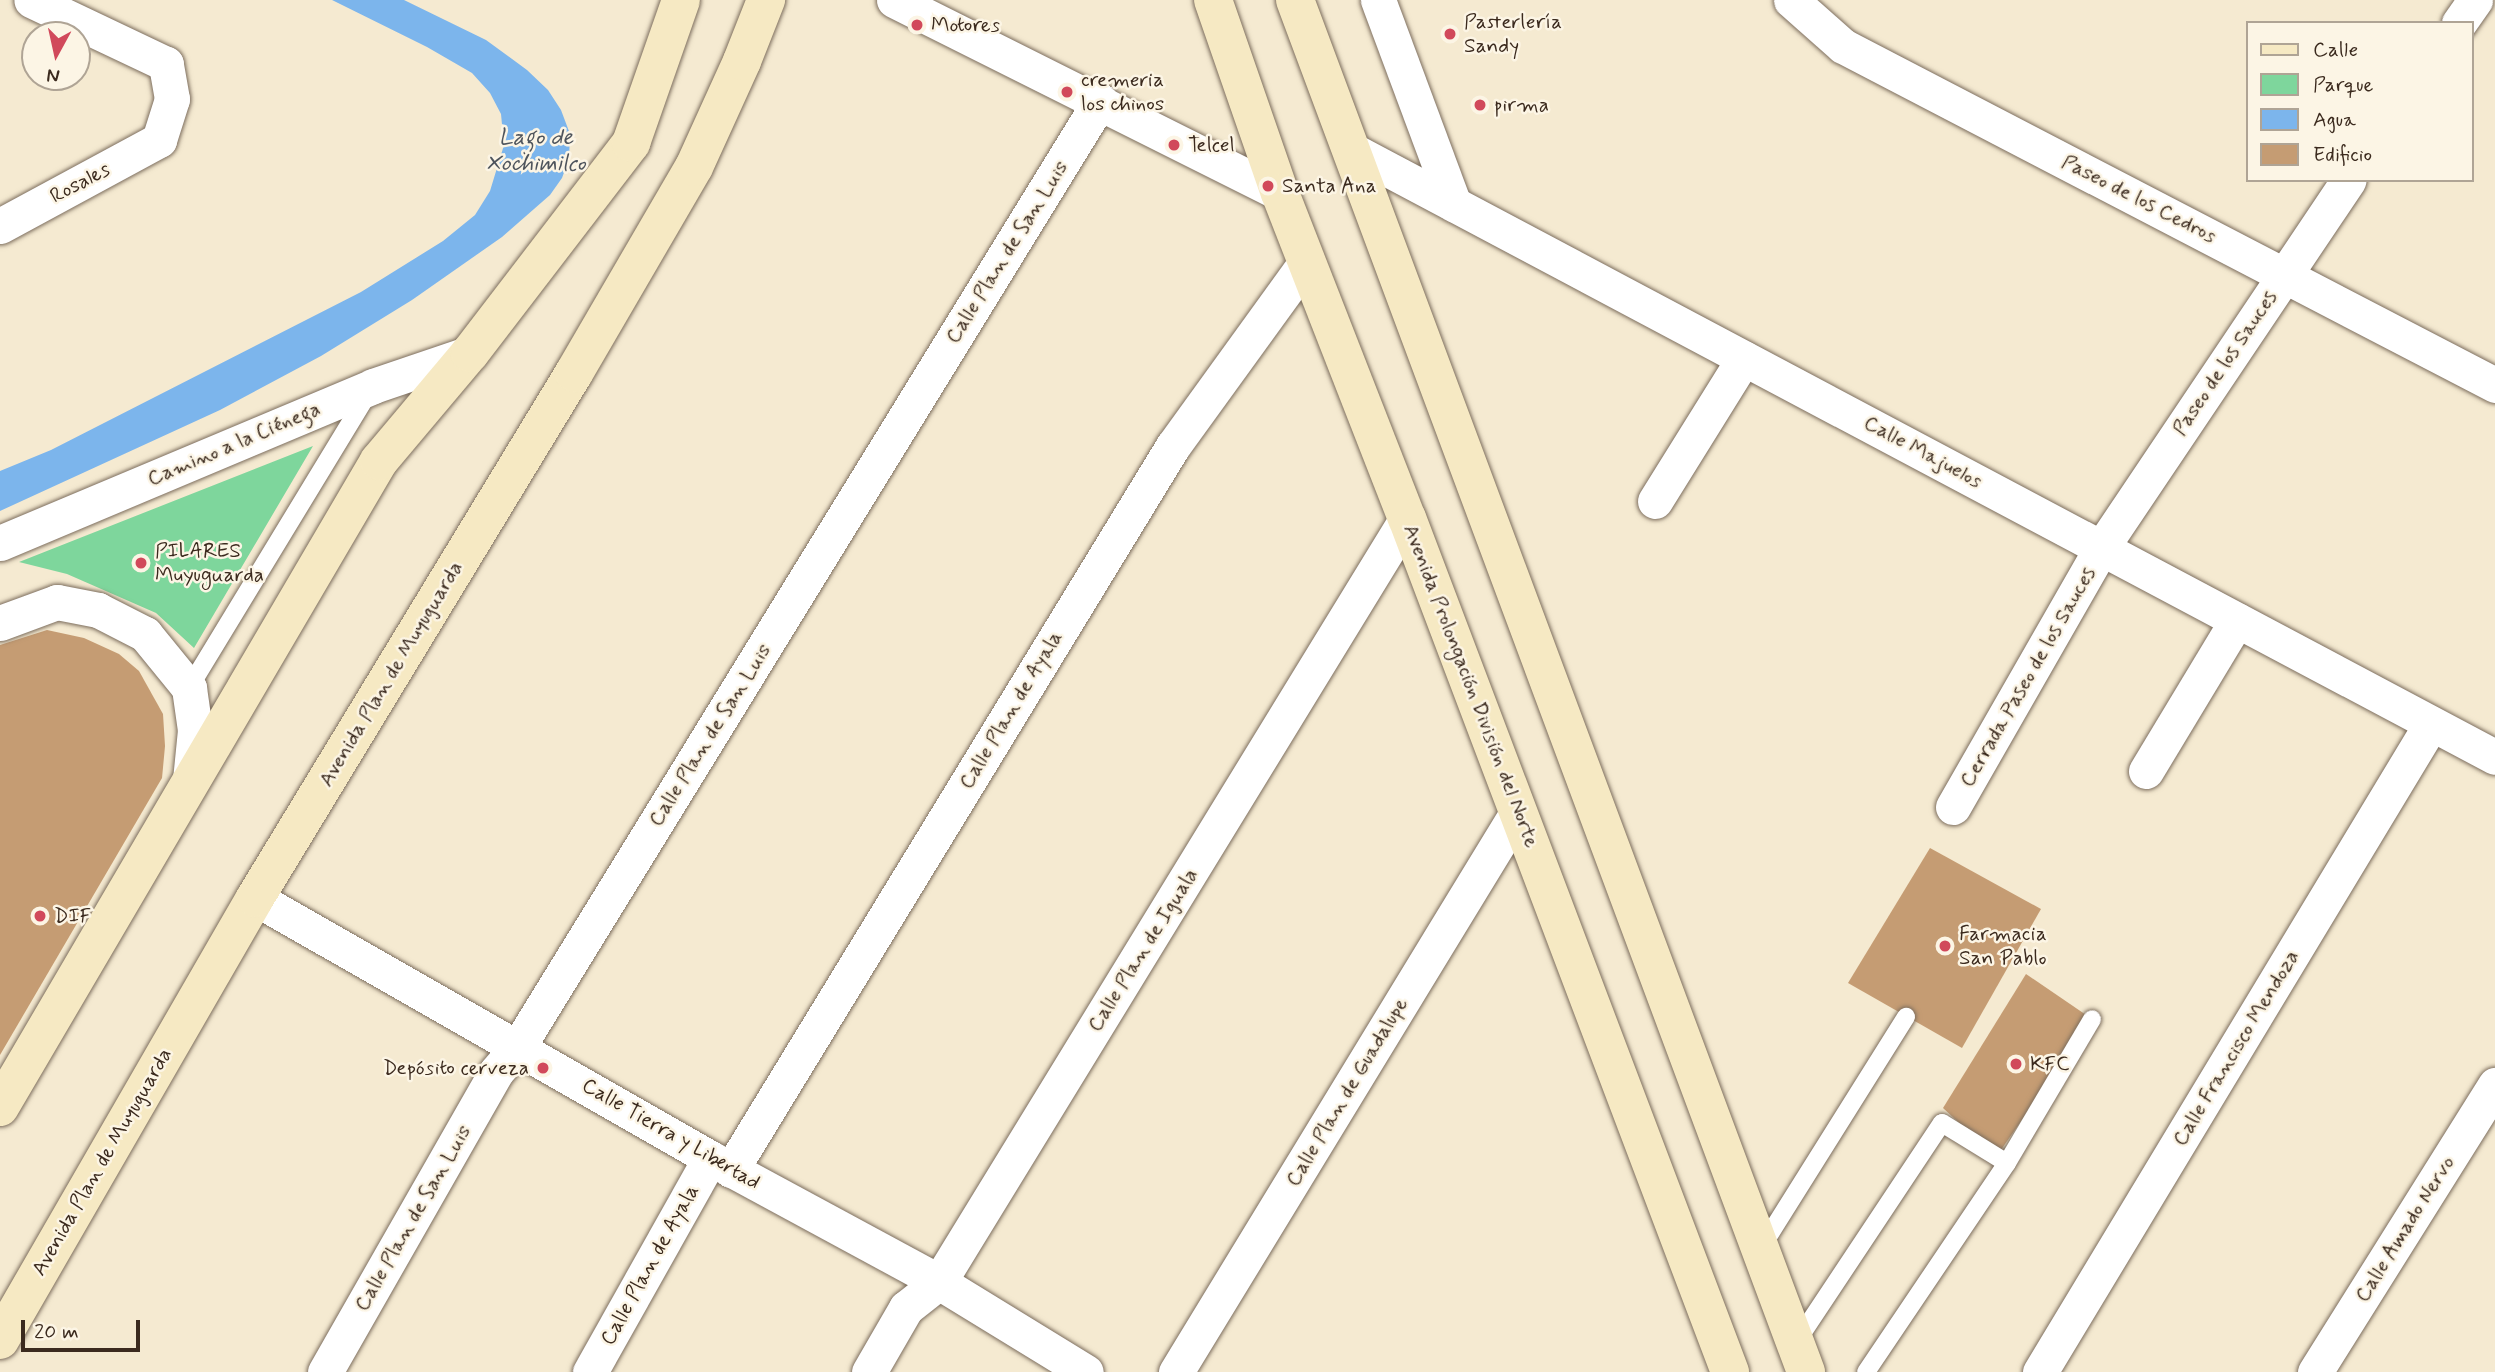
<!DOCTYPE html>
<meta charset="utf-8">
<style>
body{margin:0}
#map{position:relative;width:2495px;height:1372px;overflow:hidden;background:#f5ead1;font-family:Mynerve,sans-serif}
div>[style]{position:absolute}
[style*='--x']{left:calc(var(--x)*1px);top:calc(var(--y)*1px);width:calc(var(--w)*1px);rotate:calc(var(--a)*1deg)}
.green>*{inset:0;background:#7ed69c}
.water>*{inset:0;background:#7cb5ec}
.building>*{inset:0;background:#c59c73}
.roads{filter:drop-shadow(0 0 2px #7c6d5d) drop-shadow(0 0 2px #7c6d5d)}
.service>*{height:18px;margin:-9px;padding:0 9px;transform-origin:9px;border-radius:9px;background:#fff}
.minor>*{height:35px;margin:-17.5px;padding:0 17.5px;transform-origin:17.5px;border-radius:17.5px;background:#fff}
.secondary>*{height:38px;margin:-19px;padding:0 19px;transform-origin:19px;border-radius:19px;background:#f6e9c3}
.dots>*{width:19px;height:19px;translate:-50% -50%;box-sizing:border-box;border:4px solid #fcf5e5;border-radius:50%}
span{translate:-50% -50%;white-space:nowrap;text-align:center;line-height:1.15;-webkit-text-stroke:5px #fcf5e5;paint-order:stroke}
.poi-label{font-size:21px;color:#3b2a1e}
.left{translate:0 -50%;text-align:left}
.right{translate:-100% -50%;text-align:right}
.street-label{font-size:21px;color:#3b2a1e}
.water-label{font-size:23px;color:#4e545c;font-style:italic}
.legend{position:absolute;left:2246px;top:21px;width:228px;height:161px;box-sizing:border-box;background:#fcf5e5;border:2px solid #afa495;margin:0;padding:9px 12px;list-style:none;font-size:21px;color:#3b2a1e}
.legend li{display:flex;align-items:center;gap:14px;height:35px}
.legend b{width:35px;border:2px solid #afa495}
.north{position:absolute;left:21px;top:21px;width:70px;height:70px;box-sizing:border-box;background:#fcf5e5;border:2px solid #afa495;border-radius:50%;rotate:188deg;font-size:19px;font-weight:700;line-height:28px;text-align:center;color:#3b2a1e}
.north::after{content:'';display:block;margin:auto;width:24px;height:32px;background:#d1495b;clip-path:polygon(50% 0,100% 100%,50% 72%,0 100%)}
.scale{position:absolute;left:21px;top:1320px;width:119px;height:32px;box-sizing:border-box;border:4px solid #3b2a1e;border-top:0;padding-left:9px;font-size:21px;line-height:24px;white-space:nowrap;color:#3b2a1e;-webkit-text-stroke:5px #fcf5e5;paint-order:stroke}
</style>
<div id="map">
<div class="green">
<i style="clip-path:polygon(313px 446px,194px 648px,156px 613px,67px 574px,19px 562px)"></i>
</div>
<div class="water">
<i style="clip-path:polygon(332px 0,404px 0,486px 40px,527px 70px,548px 90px,561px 110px,570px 134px,569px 159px,562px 178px,550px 195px,502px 237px,412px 300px,321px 356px,220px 410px,0 511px,0 471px,51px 450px,361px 292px,443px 241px,475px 215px,490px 191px,504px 145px,501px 114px,490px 93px,472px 73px,427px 47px)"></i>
</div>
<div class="building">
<i style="clip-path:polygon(47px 630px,84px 638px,119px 654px,139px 671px,163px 714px,165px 746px,162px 778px,0 1055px,0 645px)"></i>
<i style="clip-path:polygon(1930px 848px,2041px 909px,1962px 1048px,1848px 983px)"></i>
<i style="clip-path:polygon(2026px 974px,2092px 1019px,1996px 1157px,1943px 1108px)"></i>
</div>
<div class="roads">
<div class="service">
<i style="--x:189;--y:688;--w:346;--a:-58.7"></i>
<i style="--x:2007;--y:1163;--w:167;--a:-59.4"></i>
<i style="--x:1761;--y:1248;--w:273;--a:-57.9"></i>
<i style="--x:1795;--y:1344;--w:265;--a:-56.4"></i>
<i style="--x:1942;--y:1123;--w:76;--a:31.6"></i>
<i style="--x:2007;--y:1163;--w:252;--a:124"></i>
</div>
<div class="minor">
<i style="--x:894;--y:0;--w:432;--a:26.6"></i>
<i style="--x:1378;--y:0;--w:218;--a:69.6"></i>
<i style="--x:1791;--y:0;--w:69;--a:41.5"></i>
<i style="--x:1843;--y:46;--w:735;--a:27.47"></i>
<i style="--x:2459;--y:23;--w:28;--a:-55"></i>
<i style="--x:1350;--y:149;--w:1296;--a:27.97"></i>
<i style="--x:0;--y:226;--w:181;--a:-28.4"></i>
<i style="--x:159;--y:140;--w:43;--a:-72.4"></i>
<i style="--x:172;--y:99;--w:36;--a:-100"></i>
<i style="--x:166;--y:64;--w:149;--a:-154.6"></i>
<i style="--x:1655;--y:501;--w:168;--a:-58.1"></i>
<i style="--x:0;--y:543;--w:405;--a:-22.8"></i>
<i style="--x:373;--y:386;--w:102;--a:-18.8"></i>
<i style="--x:0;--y:623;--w:61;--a:-20.2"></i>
<i style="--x:57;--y:602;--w:42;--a:11"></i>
<i style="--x:98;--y:610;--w:53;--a:27.1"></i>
<i style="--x:145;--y:634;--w:70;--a:50.8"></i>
<i style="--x:189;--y:688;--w:42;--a:81.9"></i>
<i style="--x:195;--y:730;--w:50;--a:95.7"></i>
<i style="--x:2146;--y:771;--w:176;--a:-58.9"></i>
<i style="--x:1953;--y:807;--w:300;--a:-60.2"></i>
<i style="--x:2102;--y:547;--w:442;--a:-56.1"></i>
<i style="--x:255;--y:898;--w:524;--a:29.74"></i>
<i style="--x:710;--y:1158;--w:260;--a:28.4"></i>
<i style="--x:939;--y:1282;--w:172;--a:31.5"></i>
<i style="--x:731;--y:1170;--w:848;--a:-58.6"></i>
<i style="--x:1173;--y:446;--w:228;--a:-54.1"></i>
<i style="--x:325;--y:1372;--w:345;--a:-60.3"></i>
<i style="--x:496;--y:1072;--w:33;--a:-49"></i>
<i style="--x:518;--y:1047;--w:1111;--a:-58.4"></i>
<i style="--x:590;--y:1372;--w:245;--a:-60.7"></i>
<i style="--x:869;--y:1372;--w:74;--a:-60"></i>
<i style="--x:906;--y:1308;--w:42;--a:-38.2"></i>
<i style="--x:939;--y:1282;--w:896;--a:-58.51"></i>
<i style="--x:1176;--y:1372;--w:657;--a:-58.63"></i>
<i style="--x:2040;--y:1372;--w:757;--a:-58.89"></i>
<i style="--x:2315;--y:1372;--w:339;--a:-57.9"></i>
</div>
<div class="secondary">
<i style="--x:1213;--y:0;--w:204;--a:70.9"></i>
<i style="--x:1280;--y:193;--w:349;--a:68.7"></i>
<i style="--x:1407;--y:518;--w:913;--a:69.28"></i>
<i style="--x:1295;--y:0;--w:1464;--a:69.57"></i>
<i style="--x:0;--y:1107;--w:749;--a:-59.6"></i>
<i style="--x:379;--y:461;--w:141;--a:-49.9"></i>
<i style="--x:470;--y:353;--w:265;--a:-52.5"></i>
<i style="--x:631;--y:143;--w:151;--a:-70.7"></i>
<i style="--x:0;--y:1340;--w:510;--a:-60.02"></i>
<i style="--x:255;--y:898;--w:614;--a:-58.72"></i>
<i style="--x:574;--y:373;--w:238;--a:-59.8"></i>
<i style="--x:694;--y:167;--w:116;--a:-65.6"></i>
<i style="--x:742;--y:61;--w:66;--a:-68.5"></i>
</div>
</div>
<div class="dots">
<i style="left:917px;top:25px;background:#d1495b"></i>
<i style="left:1450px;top:34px;background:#d1495b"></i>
<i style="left:1067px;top:92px;background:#d1495b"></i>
<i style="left:1480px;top:105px;background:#d1495b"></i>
<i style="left:1174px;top:145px;background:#d1495b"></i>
<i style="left:1268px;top:186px;background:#d1495b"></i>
<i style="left:141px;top:563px;background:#d1495b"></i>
<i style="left:40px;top:916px;background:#d1495b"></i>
<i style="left:1945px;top:946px;background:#d1495b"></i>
<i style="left:2016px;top:1064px;background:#d1495b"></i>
<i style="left:543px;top:1068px;background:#d1495b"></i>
</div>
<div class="poi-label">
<span class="left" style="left:1464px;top:34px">Pasterlería<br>Sandy</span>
<span class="left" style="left:931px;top:25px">Motores</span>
<span class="left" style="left:1081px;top:92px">cremeria<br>los chinos</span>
<span class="left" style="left:1494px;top:105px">pirma</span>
<span class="left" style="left:1188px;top:145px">Telcel</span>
<span class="left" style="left:1282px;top:186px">Santa Ana</span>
<span class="left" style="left:155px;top:563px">PILARES<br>Muyuguarda</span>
<span class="left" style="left:54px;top:916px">DIF</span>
<span class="left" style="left:1959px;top:946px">Farmacia<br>San Pablo</span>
<span class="left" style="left:2030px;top:1064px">KFC</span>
<span class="right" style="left:529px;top:1068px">Depósito cerveza</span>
</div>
<div class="street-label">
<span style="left:80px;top:183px;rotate:-28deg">Rosales</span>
<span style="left:2139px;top:199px;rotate:27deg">Paseo de los Cedros</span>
<span style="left:1007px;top:252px;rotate:-58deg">Calle Plan de San Luis</span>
<span style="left:2225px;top:363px;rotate:-56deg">Paseo de los Sauces</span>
<span style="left:234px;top:444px;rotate:-23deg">Camino a la Ciénega</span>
<span style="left:1923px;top:452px;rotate:28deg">Calle Majuelos</span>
<span style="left:391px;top:674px;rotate:-59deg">Avenida Plan de Muyuguarda</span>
<span style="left:2028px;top:677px;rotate:-60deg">Cerrada Paseo de los Sauces</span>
<span style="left:1471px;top:686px;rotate:69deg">Avenida Prolongación División del Norte</span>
<span style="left:1011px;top:710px;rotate:-59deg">Calle Plan de Ayala</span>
<span style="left:710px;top:735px;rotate:-58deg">Calle Plan de San Luis</span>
<span style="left:1143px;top:950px;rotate:-58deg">Calle Plan de Iguala</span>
<span style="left:2236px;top:1048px;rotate:-59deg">Calle Francisco Mendoza</span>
<span style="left:1347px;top:1092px;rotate:-59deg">Calle Plan de Guadalupe</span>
<span style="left:671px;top:1134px;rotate:30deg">Calle Tierra y Libertad</span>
<span style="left:102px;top:1162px;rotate:-60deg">Avenida Plan de Muyuguarda</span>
<span style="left:413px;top:1218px;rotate:-60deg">Calle Plan de San Luis</span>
<span style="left:2405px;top:1229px;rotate:-58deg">Calle Amado Nervo</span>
<span style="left:650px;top:1265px;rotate:-61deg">Calle Plan de Ayala</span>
</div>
<div class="water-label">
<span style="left:536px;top:151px">Lago de<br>Xochimilco</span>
</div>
<ul class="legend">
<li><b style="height:9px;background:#f6e9c3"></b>Calle</li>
<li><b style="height:19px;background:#7ed69c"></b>Parque</li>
<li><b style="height:19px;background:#7cb5ec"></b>Agua</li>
<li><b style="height:19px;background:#c59c73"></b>Edificio</li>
</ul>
<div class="north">N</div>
<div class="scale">20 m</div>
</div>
